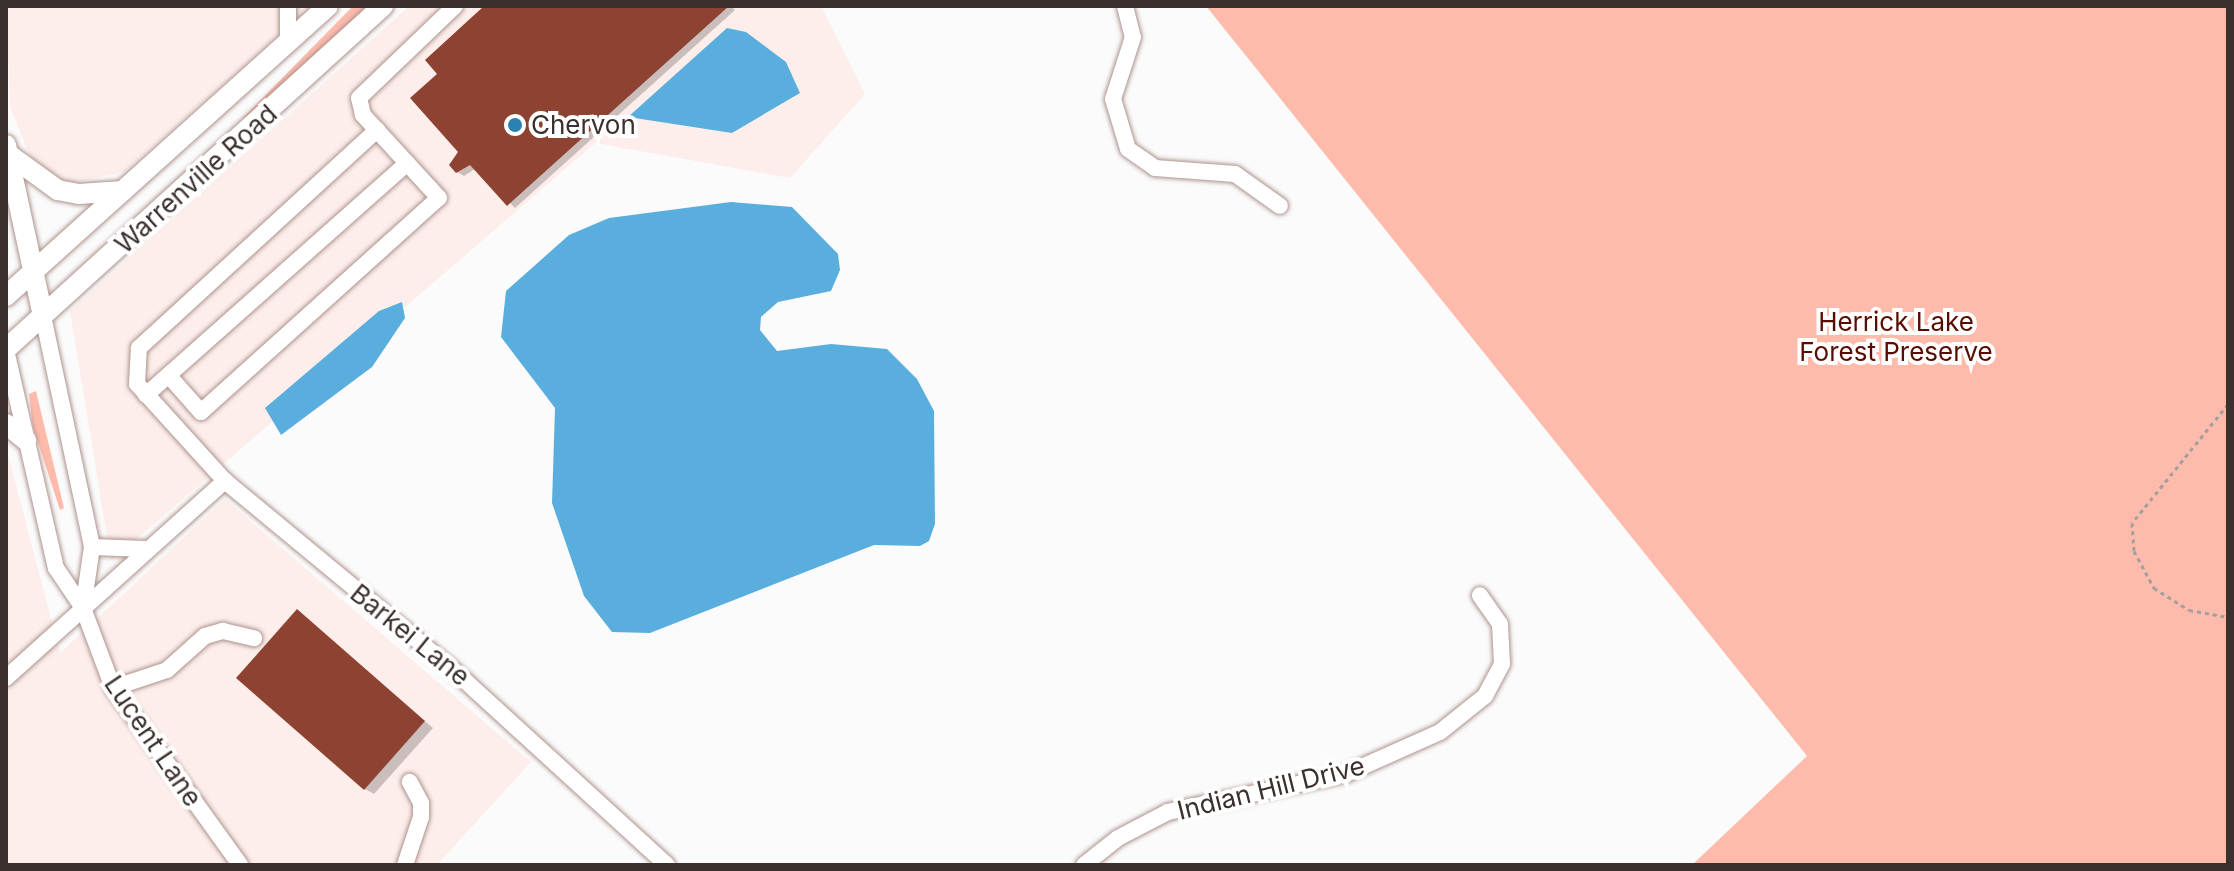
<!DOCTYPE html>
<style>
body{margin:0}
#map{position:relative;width:2234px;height:871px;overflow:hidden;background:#fbfbfb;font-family:Inter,sans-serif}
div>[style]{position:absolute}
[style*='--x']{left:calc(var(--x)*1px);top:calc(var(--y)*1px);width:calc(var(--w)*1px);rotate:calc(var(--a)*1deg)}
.built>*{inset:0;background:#fdeeeb}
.green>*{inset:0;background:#febbac}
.water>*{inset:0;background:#5aaede}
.shadow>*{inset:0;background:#0003}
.building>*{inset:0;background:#8e4232}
.path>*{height:3px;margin-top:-1.5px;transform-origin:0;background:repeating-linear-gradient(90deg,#a39f9d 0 4px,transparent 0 8px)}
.roads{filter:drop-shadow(0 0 2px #ad938d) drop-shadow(0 0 2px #ad938d)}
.minor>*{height:16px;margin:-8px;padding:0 8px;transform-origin:8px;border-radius:8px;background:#fff}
.major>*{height:20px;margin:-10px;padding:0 10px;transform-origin:10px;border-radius:10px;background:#fff}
.dots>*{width:22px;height:22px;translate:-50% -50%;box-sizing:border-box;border:4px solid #fff;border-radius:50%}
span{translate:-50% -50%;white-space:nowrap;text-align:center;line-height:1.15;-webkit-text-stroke:8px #fff;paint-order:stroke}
.poi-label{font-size:26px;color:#3a302d}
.left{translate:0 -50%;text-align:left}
.street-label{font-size:26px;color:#3a302d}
.park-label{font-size:26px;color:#590d01}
.frame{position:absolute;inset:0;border:8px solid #3a302d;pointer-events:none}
</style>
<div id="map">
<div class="built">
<i style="clip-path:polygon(6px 6px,312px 6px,124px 172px,66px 184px,31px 159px,10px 107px)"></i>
<i style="clip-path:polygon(409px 6px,821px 6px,865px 94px,790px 178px,595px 143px,111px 561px,70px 311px)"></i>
<i style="clip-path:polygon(6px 447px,60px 653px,225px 499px,531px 762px,437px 865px,6px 865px)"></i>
</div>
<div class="green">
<i style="clip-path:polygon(353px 6px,370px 6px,247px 121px,244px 117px)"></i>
<i style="clip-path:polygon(1206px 6px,2228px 6px,2228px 865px,1692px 865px,1807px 756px)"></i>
<i style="clip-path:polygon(36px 391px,64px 508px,60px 510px,33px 427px,29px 394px)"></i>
</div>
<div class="water">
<i style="clip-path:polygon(727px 28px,746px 32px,786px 62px,800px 93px,732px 133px,628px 117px)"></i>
<i style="clip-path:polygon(731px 202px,792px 207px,838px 254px,840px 270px,831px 291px,778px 302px,761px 317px,760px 330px,777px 351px,831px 344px,887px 349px,917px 379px,934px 411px,935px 524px,929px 541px,920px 546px,874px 545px,650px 633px,612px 632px,584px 596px,552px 503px,555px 408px,501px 337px,506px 291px,569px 235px,609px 218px)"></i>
<i style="clip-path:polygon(402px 302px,405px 318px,372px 367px,281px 435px,265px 408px,379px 311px)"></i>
</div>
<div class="shadow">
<i style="clip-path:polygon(487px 6px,731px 6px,735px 10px,515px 208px,475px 169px,464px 176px,457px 172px,461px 152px,440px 74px)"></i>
<i style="clip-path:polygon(297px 612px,433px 728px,374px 794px,365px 789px)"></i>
</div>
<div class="building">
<i style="clip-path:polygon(484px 6px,729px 6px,507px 206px,470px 165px,456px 173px,449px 165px,458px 152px,410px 98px,437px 74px,425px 60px)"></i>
<i style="clip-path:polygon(297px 609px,425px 721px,364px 790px,236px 678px)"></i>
</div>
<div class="path">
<i style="--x:2228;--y:404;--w:153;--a:128.9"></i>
<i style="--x:2132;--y:523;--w:28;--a:86"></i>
<i style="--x:2134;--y:551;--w:42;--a:61.6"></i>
<i style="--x:2154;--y:588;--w:41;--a:32.2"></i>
<i style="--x:2189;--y:610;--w:40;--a:10"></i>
</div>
<div class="roads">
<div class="minor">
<i style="--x:1125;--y:6;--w:32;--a:76"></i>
<i style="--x:1133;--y:37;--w:65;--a:107.9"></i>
<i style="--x:1113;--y:99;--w:52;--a:73.3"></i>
<i style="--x:1128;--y:149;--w:33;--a:35"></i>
<i style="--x:1155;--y:168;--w:80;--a:4.3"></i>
<i style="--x:1235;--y:174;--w:55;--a:35.4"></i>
<i style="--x:288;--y:43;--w:37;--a:-90"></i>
<i style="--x:43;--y:316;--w:236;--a:78"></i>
<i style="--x:92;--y:547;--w:62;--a:98.4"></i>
<i style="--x:6;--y:350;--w:224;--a:77.1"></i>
<i style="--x:56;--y:568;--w:48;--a:56"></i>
<i style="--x:83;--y:608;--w:85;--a:69.4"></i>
<i style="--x:113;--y:688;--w:218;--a:54.3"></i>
<i style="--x:169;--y:376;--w:48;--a:48.4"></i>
<i style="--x:201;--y:412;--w:320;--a:-42"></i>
<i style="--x:439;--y:198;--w:113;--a:-132.5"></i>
<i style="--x:363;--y:115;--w:17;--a:-103"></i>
<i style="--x:359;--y:98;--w:133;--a:-43.8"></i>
<i style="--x:146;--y:395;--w:349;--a:-41.6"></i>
<i style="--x:225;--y:481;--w:131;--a:-132.2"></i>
<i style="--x:137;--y:384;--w:36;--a:-87"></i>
<i style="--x:139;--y:348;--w:323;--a:-42.5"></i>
<i style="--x:92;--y:547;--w:54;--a:2.1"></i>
<i style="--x:6;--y:678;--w:295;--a:-42"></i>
<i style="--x:225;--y:481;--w:292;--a:39.6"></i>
<i style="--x:450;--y:667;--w:294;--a:42.4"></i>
<i style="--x:113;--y:688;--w:57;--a:-18.4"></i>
<i style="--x:167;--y:670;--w:51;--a:-41.8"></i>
<i style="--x:205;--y:636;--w:19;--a:-16"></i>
<i style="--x:223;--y:631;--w:32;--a:13"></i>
<i style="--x:405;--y:865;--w:51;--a:-71.6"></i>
<i style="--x:421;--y:817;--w:14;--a:-90"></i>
<i style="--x:421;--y:803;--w:24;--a:-118"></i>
<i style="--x:1084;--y:865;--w:43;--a:-38.5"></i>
<i style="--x:1118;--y:838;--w:56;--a:-27.5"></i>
<i style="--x:1168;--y:812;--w:182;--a:-12.1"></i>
<i style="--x:1346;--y:774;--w:103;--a:-24.1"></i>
<i style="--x:1440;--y:732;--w:58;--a:-38.7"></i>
<i style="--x:1485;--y:696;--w:36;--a:-62"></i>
<i style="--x:1502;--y:664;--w:40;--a:-92.9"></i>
<i style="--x:1500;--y:624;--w:35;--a:-125"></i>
</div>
<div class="major">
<i style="--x:6;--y:145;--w:175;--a:77.8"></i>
<i style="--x:8;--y:154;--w:62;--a:35.8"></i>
<i style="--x:58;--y:190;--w:21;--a:11"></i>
<i style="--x:79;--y:194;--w:44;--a:-3.9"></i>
<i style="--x:6;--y:296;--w:433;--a:-42"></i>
<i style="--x:6;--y:349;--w:510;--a:-42.3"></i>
<i style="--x:6;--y:424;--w:26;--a:39"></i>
</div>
</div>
<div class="dots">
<i style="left:515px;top:125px;background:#2982b0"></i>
</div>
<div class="poi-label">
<span class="left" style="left:531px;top:125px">Chervon</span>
</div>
<div class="street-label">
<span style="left:196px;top:179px;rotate:-42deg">Warrenville Road</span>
<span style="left:410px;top:635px;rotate:39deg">Barkei Lane</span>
<span style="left:153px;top:741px;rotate:56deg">Lucent Lane</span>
<span style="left:1271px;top:788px;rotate:-14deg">Indian Hill Drive</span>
</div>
<div class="park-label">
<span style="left:1896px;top:337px">Herrick Lake<br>Forest Preserve</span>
</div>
<div class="frame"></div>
</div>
